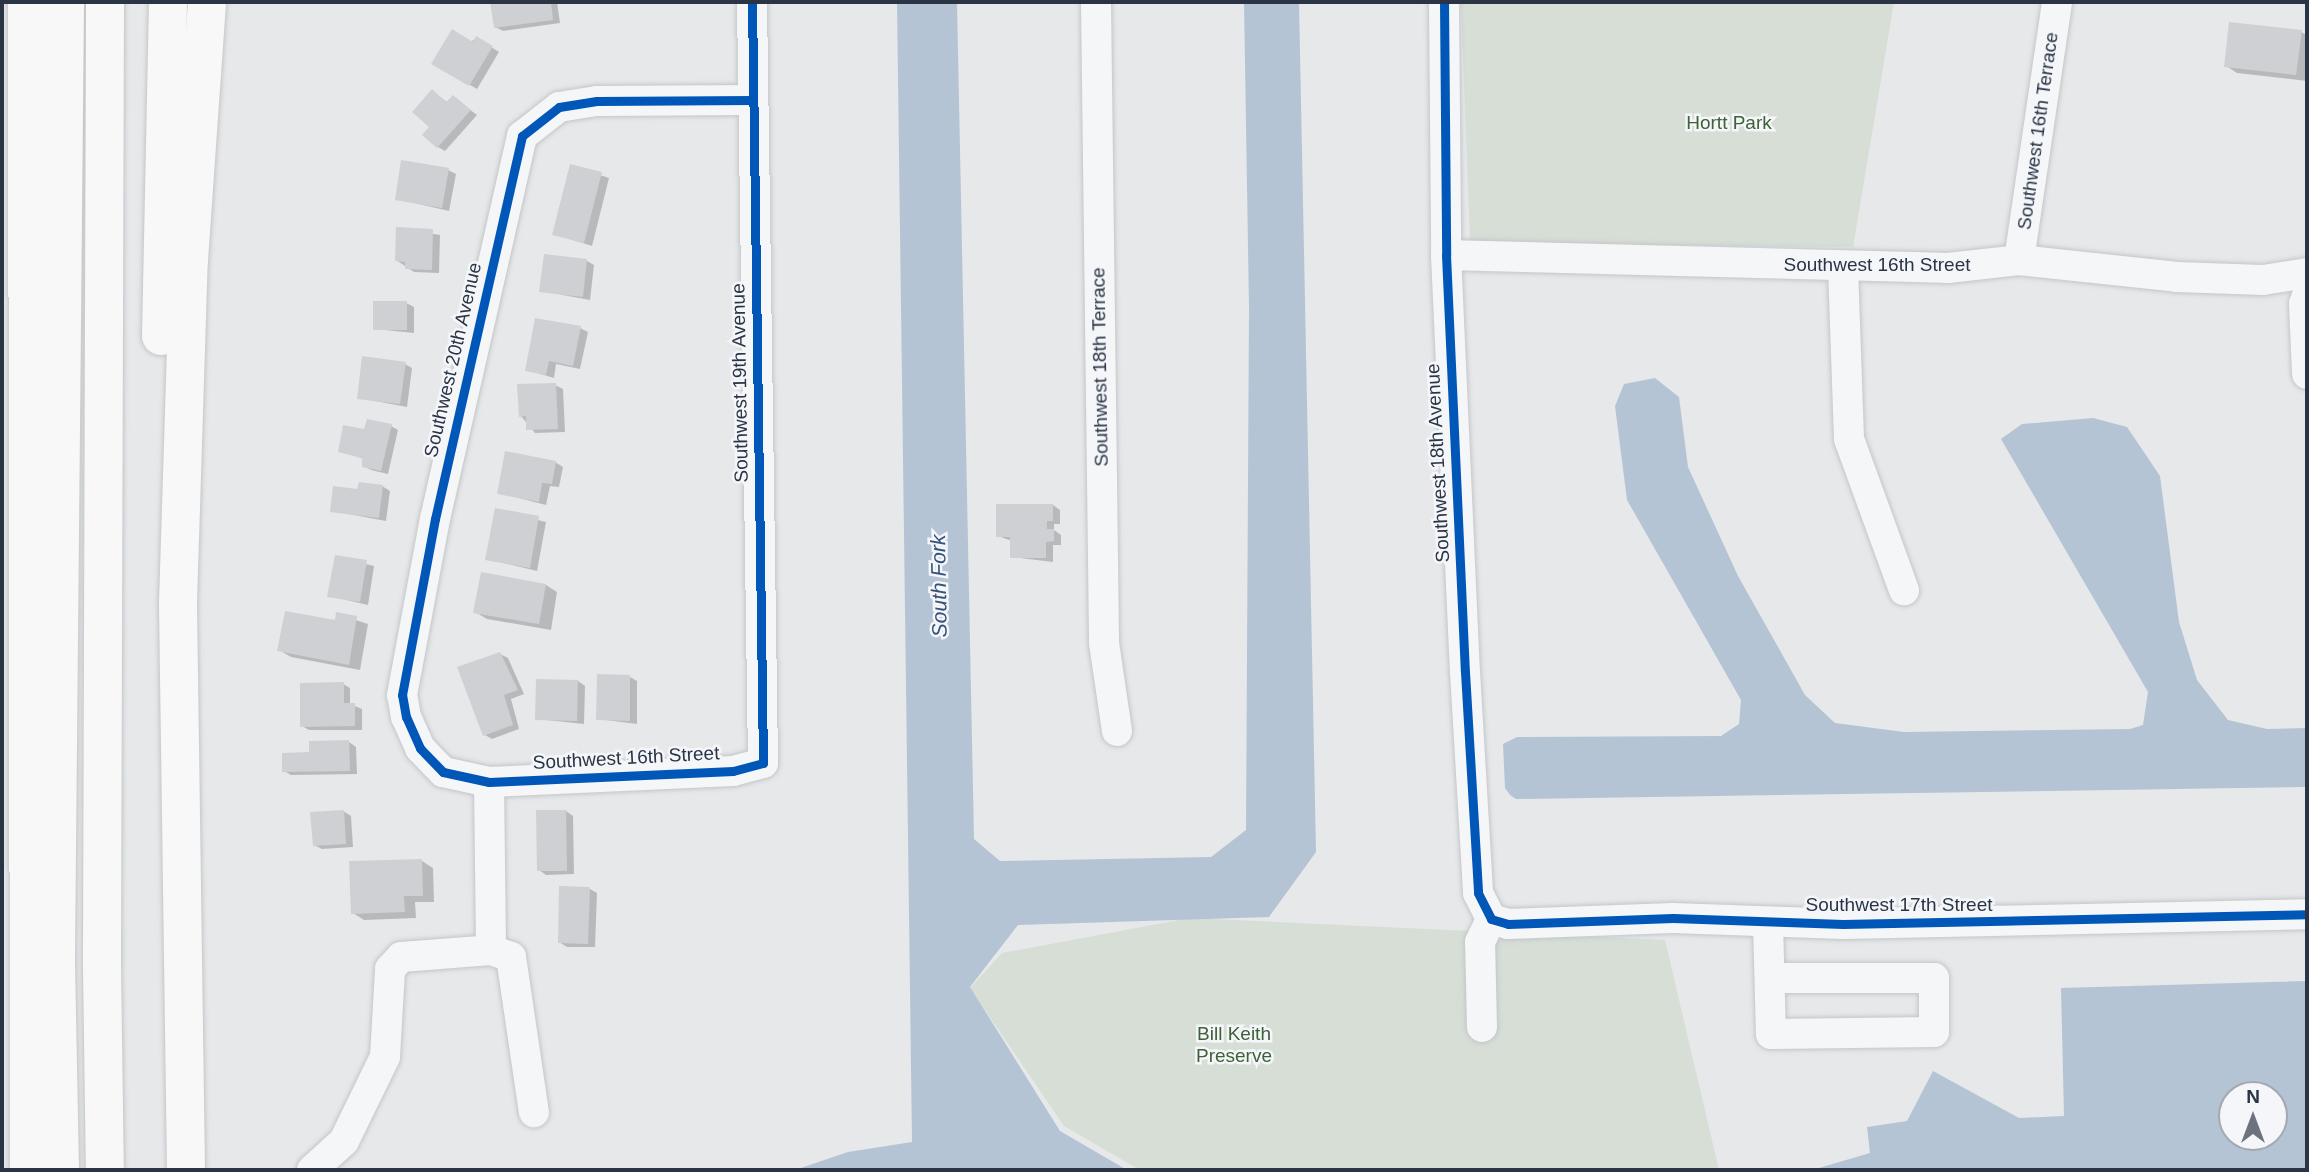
<!DOCTYPE html>
<style>
body{margin:0}
#map{position:relative;width:2309px;height:1172px;overflow:hidden;background:#e6e8ea;font-family:Helvetica,sans-serif}
div>[style]{position:absolute}
[style*='--x']{left:calc(var(--x)*1px);top:calc(var(--y)*1px);width:calc(var(--w)*1px);rotate:calc(var(--a)*1deg)}
.green>*{inset:0;background:#d6ded6}
.water>*{inset:0;background:#b4c4d5}
.shadow>*{inset:0;background:#0003}
.building>*{inset:0;background:#ced0d3}
.roads{filter:drop-shadow(0 0 2px #c4c6c8) drop-shadow(0 0 2px #c4c6c8)}
.minor>*{height:30px;margin:-15px;padding:0 15px;transform-origin:15px;border-radius:15px;background:#f5f6f7}
.highway>*{height:38px;margin:-19px;padding:0 19px;transform-origin:19px;border-radius:19px;background:#f8f8f8}
.cycleway>*{height:9px;margin:-4.5px;padding:0 4.5px;transform-origin:4.5px;border-radius:4.5px;background:#0057b8}
span{translate:-50% -50%;white-space:nowrap;text-align:center;line-height:1.15;-webkit-text-stroke:5px #f4f6f9;paint-order:stroke}
.park-label{font-size:19px;color:#3f6138}
.street-label{font-size:19px;color:#2b3445}
.water-label{font-size:21px;color:#34527a;font-style:italic}
.frame{position:absolute;inset:0;border:4px solid #2b3445;pointer-events:none}
.north{position:absolute;left:2218px;top:1081px;width:70px;height:70px;box-sizing:border-box;background:#f4f6f9;border:2px solid #a4a8b1;border-radius:50%;rotate:0deg;font-size:19px;font-weight:700;line-height:28px;text-align:center;color:#2b3445}
.north::after{content:'';display:block;margin:auto;width:24px;height:32px;background:#6c737f;clip-path:polygon(50% 0,100% 100%,50% 72%,0 100%)}
</style>
<div id="map">
<div class="green">
<i style="clip-path:polygon(1461px 2px,1894px 2px,1853px 247px,1470px 243px)"></i>
<i style="clip-path:polygon(1190px 918px,1665px 940px,1719px 1170px,1140px 1170px,1064px 1126px,970px 988px,1002px 953px)"></i>
</div>
<div class="water">
<i style="clip-path:polygon(897px 2px,957px 2px,974px 839px,1000px 861px,1211px 857px,1246px 830px,1249px 308px,1244px 2px,1299px 2px,1316px 852px,1269px 917px,1018px 925px,970px 987px,1060px 1131px,1127px 1170px,795px 1170px,848px 1152px,912px 1142px)"></i>
<i style="clip-path:polygon(1655px 378px,1679px 397px,1688px 467px,1738px 576px,1805px 695px,1835px 723px,1904px 732px,2130px 729px,2143px 725px,2148px 692px,2001px 439px,2022px 424px,2093px 418px,2127px 427px,2160px 476px,2179px 622px,2197px 680px,2228px 720px,2267px 729px,2307px 728px,2307px 787px,1516px 799px,1510px 795px,1505px 788px,1503px 744px,1517px 737px,1721px 736px,1739px 724px,1741px 700px,1627px 500px,1615px 406px,1624px 384px)"></i>
<i style="clip-path:polygon(evenodd,2307px 981px,2307px 1170px,1812px 1170px,1870px 1153px,1867px 1127px,1907px 1121px,1933px 1071px,2019px 1118px,2064px 1116px,2061px 988px,2307px 981px,2232px 1095px,2274px 1095px,2274px 1137px,2232px 1137px,2232px 1095px)"></i>
</div>
<div class="shadow">
<i style="clip-path:polygon(492px 2px,557px 2px,560px 23px,503px 31px,495px 27px)"></i>
<i style="clip-path:polygon(2301px 32px,2307px 35px,2307px 81px,2237px 73px,2226px 66px)"></i>
<i style="clip-path:polygon(477px 38px,499px 52px,477px 89px,434px 64px)"></i>
<i style="clip-path:polygon(439px 96px,448px 103px,453px 97px,477px 115px,445px 151px,438px 147px,431px 126px)"></i>
<i style="clip-path:polygon(571px 166px,609px 178px,592px 246px,554px 234px)"></i>
<i style="clip-path:polygon(448px 170px,456px 174px,449px 211px,397px 199px)"></i>
<i style="clip-path:polygon(398px 228px,440px 235px,439px 273px,414px 272px,396px 260px)"></i>
<i style="clip-path:polygon(587px 261px,594px 265px,590px 300px,541px 291px)"></i>
<i style="clip-path:polygon(406px 303px,414px 307px,414px 333px,375px 329px)"></i>
<i style="clip-path:polygon(580px 328px,588px 332px,580px 369px,556px 364px,554px 378px,527px 370px)"></i>
<i style="clip-path:polygon(405px 364px,412px 368px,407px 407px,359px 398px)"></i>
<i style="clip-path:polygon(555px 385px,563px 389px,565px 432px,535px 433px,521px 416px)"></i>
<i style="clip-path:polygon(391px 426px,398px 430px,388px 474px,371px 470px,364px 466px,364px 459px,340px 451px,366px 431px)"></i>
<i style="clip-path:polygon(555px 462px,563px 467px,559px 487px,550px 486px,546px 505px,499px 493px)"></i>
<i style="clip-path:polygon(382px 486px,390px 491px,386px 521px,332px 511px,359px 491px)"></i>
<i style="clip-path:polygon(1053px 505px,1060px 510px,1060px 524px,1054px 524px,1054px 530px,1061px 535px,1061px 545px,1053px 545px,1053px 562px,1012px 557px,1012px 541px,998px 536px)"></i>
<i style="clip-path:polygon(496px 510px,546px 522px,537px 571px,487px 559px)"></i>
<i style="clip-path:polygon(336px 557px,374px 566px,368px 605px,329px 596px)"></i>
<i style="clip-path:polygon(546px 585px,557px 592px,551px 630px,487px 619px,475px 612px)"></i>
<i style="clip-path:polygon(337px 614px,368px 624px,360px 670px,291px 657px,279px 650px,336px 622px)"></i>
<i style="clip-path:polygon(500px 654px,508px 658px,524px 694px,511px 699px,519px 729px,492px 739px,485px 735px)"></i>
<i style="clip-path:polygon(630px 677px,637px 681px,637px 724px,598px 719px)"></i>
<i style="clip-path:polygon(578px 681px,585px 686px,584px 724px,537px 719px)"></i>
<i style="clip-path:polygon(343px 684px,350px 688px,350px 704px,362px 709px,362px 730px,309px 730px,302px 726px)"></i>
<i style="clip-path:polygon(349px 742px,356px 747px,357px 774px,291px 775px,284px 771px,311px 754px)"></i>
<i style="clip-path:polygon(343px 811px,351px 816px,353px 847px,322px 849px,314px 845px)"></i>
<i style="clip-path:polygon(566px 811px,573px 816px,574px 874px,546px 875px,539px 870px)"></i>
<i style="clip-path:polygon(422px 861px,433px 868px,434px 902px,415px 902px,416px 918px,364px 920px,353px 913px)"></i>
<i style="clip-path:polygon(590px 889px,597px 893px,595px 947px,567px 947px,559px 942px)"></i>
</div>
<div class="building">
<i style="clip-path:polygon(490px 2px,551px 2px,553px 20px,494px 28px)"></i>
<i style="clip-path:polygon(2229px 22px,2302px 30px,2296px 75px,2224px 67px)"></i>
<i style="clip-path:polygon(452px 29px,473px 42px,476px 36px,493px 46px,469px 86px,431px 64px)"></i>
<i style="clip-path:polygon(432px 89px,446px 102px,453px 95px,471px 110px,437px 148px,422px 135px,429px 127px,412px 112px)"></i>
<i style="clip-path:polygon(401px 160px,449px 168px,442px 208px,395px 200px)"></i>
<i style="clip-path:polygon(570px 164px,602px 172px,584px 243px,552px 235px)"></i>
<i style="clip-path:polygon(396px 227px,433px 229px,432px 270px,405px 269px,405px 262px,395px 261px)"></i>
<i style="clip-path:polygon(544px 254px,587px 259px,583px 297px,539px 292px)"></i>
<i style="clip-path:polygon(373px 301px,407px 301px,407px 330px,373px 330px)"></i>
<i style="clip-path:polygon(535px 318px,581px 326px,573px 366px,549px 361px,546px 375px,525px 371px)"></i>
<i style="clip-path:polygon(362px 356px,406px 362px,400px 404px,357px 399px)"></i>
<i style="clip-path:polygon(556px 383px,558px 429px,526px 430px,526px 416px,519px 417px,517px 384px)"></i>
<i style="clip-path:polygon(367px 419px,392px 424px,381px 471px,362px 467px,362px 458px,338px 452px,343px 425px,364px 429px)"></i>
<i style="clip-path:polygon(505px 451px,556px 461px,552px 484px,542px 483px,539px 502px,497px 494px)"></i>
<i style="clip-path:polygon(359px 482px,383px 485px,379px 518px,330px 512px,333px 486px,357px 489px)"></i>
<i style="clip-path:polygon(996px 504px,1053px 504px,1053px 521px,1047px 521px,1047px 529px,1054px 529px,1054px 541px,1046px 542px,1046px 558px,1010px 558px,1010px 537px,996px 537px)"></i>
<i style="clip-path:polygon(495px 508px,539px 516px,530px 568px,485px 560px)"></i>
<i style="clip-path:polygon(335px 555px,367px 560px,360px 602px,327px 597px)"></i>
<i style="clip-path:polygon(481px 572px,546px 584px,539px 624px,473px 613px)"></i>
<i style="clip-path:polygon(285px 611px,335px 620px,336px 612px,357px 616px,349px 665px,277px 651px)"></i>
<i style="clip-path:polygon(500px 652px,518px 690px,504px 695px,513px 725px,483px 736px,457px 667px)"></i>
<i style="clip-path:polygon(597px 674px,630px 675px,630px 721px,596px 720px)"></i>
<i style="clip-path:polygon(536px 679px,578px 680px,577px 721px,535px 720px)"></i>
<i style="clip-path:polygon(344px 682px,344px 703px,355px 703px,355px 726px,300px 727px,300px 683px)"></i>
<i style="clip-path:polygon(349px 740px,350px 771px,282px 772px,282px 753px,309px 752px,309px 741px)"></i>
<i style="clip-path:polygon(344px 810px,346px 844px,313px 846px,310px 812px)"></i>
<i style="clip-path:polygon(536px 810px,566px 810px,567px 871px,537px 871px)"></i>
<i style="clip-path:polygon(422px 859px,423px 896px,404px 896px,405px 912px,351px 914px,349px 861px)"></i>
<i style="clip-path:polygon(559px 886px,590px 887px,588px 944px,558px 943px)"></i>
</div>
<div class="roads">
<div class="minor">
<i style="--x:752;--y:2;--w:761;--a:89.17"></i>
<i style="--x:763;--y:763;--w:31;--a:165"></i>
<i style="--x:733;--y:771;--w:244;--a:177.4"></i>
<i style="--x:489;--y:782;--w:47;--a:-167.7"></i>
<i style="--x:443;--y:772;--w:33;--a:-134"></i>
<i style="--x:420;--y:748;--w:34;--a:-114"></i>
<i style="--x:406;--y:717;--w:22;--a:-100"></i>
<i style="--x:402;--y:695;--w:179;--a:-79.4"></i>
<i style="--x:435;--y:519;--w:393;--a:-77.2"></i>
<i style="--x:522;--y:136;--w:47;--a:-38.1"></i>
<i style="--x:559;--y:107;--w:38;--a:-9"></i>
<i style="--x:597;--y:101;--w:156;--a:-0.4"></i>
<i style="--x:1096;--y:2;--w:641;--a:89.28"></i>
<i style="--x:1104;--y:643;--w:89;--a:81.6"></i>
<i style="--x:1444;--y:2;--w:253;--a:89.5"></i>
<i style="--x:1446;--y:255;--w:417;--a:87.4"></i>
<i style="--x:1465;--y:672;--w:221;--a:86.6"></i>
<i style="--x:1478;--y:893;--w:29;--a:63"></i>
<i style="--x:1446;--y:255;--w:502;--a:1.48"></i>
<i style="--x:1948;--y:268;--w:71;--a:-6.4"></i>
<i style="--x:2019;--y:260;--w:159;--a:6.1"></i>
<i style="--x:2177;--y:277;--w:86;--a:2"></i>
<i style="--x:2263;--y:280;--w:45;--a:-9"></i>
<i style="--x:2019;--y:260;--w:261;--a:-81.6"></i>
<i style="--x:1843;--y:267;--w:172;--a:88"></i>
<i style="--x:1849;--y:439;--w:161;--a:70"></i>
<i style="--x:2307;--y:295;--w:9;--a:108"></i>
<i style="--x:2304;--y:304;--w:70;--a:87.5"></i>
<i style="--x:489;--y:782;--w:168;--a:89.3"></i>
<i style="--x:1491;--y:919;--w:18;--a:16"></i>
<i style="--x:1508;--y:924;--w:165;--a:-2.1"></i>
<i style="--x:1673;--y:918;--w:170;--a:2"></i>
<i style="--x:1843;--y:924;--w:464;--a:-1.2"></i>
<i style="--x:1768;--y:922;--w:112;--a:88.5"></i>
<i style="--x:1771;--y:1034;--w:163;--a:-0.7"></i>
<i style="--x:1934;--y:1032;--w:54;--a:-90"></i>
<i style="--x:1934;--y:978;--w:164;--a:180"></i>
<i style="--x:1482;--y:1027;--w:85;--a:-91.3"></i>
<i style="--x:1480;--y:942;--w:25;--a:-64"></i>
<i style="--x:312;--y:1170;--w:43;--a:-42.2"></i>
<i style="--x:344;--y:1141;--w:93;--a:-64"></i>
<i style="--x:385;--y:1057;--w:88;--a:-86.7"></i>
<i style="--x:390;--y:969;--w:16;--a:-47"></i>
<i style="--x:401;--y:957;--w:90;--a:-4.4"></i>
<i style="--x:491;--y:950;--w:21;--a:19"></i>
<i style="--x:511;--y:957;--w:157;--a:81.6"></i>
</div>
<div class="highway">
<i style="--x:27;--y:2;--w:1168;--a:89.9"></i>
<i style="--x:105;--y:2;--w:964;--a:90.18"></i>
<i style="--x:102;--y:966;--w:204;--a:89.2"></i>
<i style="--x:161;--y:336;--w:334;--a:-88.8"></i>
<i style="--x:60;--y:1170;--w:213;--a:-91.1"></i>
<i style="--x:56;--y:957;--w:955;--a:-89.46"></i>
<i style="--x:186;--y:1170;--w:567;--a:-90.81"></i>
<i style="--x:178;--y:603;--w:343;--a:-88.2"></i>
<i style="--x:189;--y:260;--w:259;--a:-86"></i>
</div>
</div>
<div class="cycleway">
<i style="--x:752;--y:2;--w:761;--a:89.17"></i>
<i style="--x:763;--y:763;--w:31;--a:165"></i>
<i style="--x:733;--y:771;--w:244;--a:177.4"></i>
<i style="--x:489;--y:782;--w:47;--a:-167.7"></i>
<i style="--x:443;--y:772;--w:33;--a:-134"></i>
<i style="--x:420;--y:748;--w:34;--a:-114"></i>
<i style="--x:406;--y:717;--w:22;--a:-100"></i>
<i style="--x:402;--y:695;--w:179;--a:-79.4"></i>
<i style="--x:435;--y:519;--w:393;--a:-77.2"></i>
<i style="--x:522;--y:136;--w:47;--a:-38.1"></i>
<i style="--x:559;--y:107;--w:38;--a:-9"></i>
<i style="--x:597;--y:101;--w:156;--a:-0.4"></i>
<i style="--x:1444;--y:2;--w:253;--a:89.5"></i>
<i style="--x:1446;--y:255;--w:417;--a:87.4"></i>
<i style="--x:1465;--y:672;--w:221;--a:86.6"></i>
<i style="--x:1478;--y:893;--w:29;--a:63"></i>
<i style="--x:1491;--y:919;--w:18;--a:16"></i>
<i style="--x:1508;--y:924;--w:165;--a:-2.1"></i>
<i style="--x:1673;--y:918;--w:170;--a:2"></i>
<i style="--x:1843;--y:924;--w:464;--a:-1.2"></i>
</div>
<div class="park-label">
<span style="left:1729px;top:123px">Hortt Park</span>
<span style="left:1234px;top:1045px">Bill Keith<br>Preserve</span>
</div>
<div class="street-label">
<span style="left:2038px;top:131px;rotate:-82deg">Southwest 16th Terrace</span>
<span style="left:1877px;top:265px">Southwest 16th Street</span>
<span style="left:453px;top:360px;rotate:-77deg">Southwest 20th Avenue</span>
<span style="left:1100px;top:367px;rotate:-91deg">Southwest 18th Terrace</span>
<span style="left:740px;top:383px;rotate:-91deg">Southwest 19th Avenue</span>
<span style="left:1438px;top:463px;rotate:-93deg">Southwest 18th Avenue</span>
<span style="left:626px;top:758px;rotate:-3deg">Southwest 16th Street</span>
<span style="left:1899px;top:905px">Southwest 17th Street</span>
</div>
<div class="water-label">
<span style="left:939px;top:586px;rotate:-91deg">South Fork</span>
</div>
<div class="frame"></div>
<div class="north">N</div>
</div>
